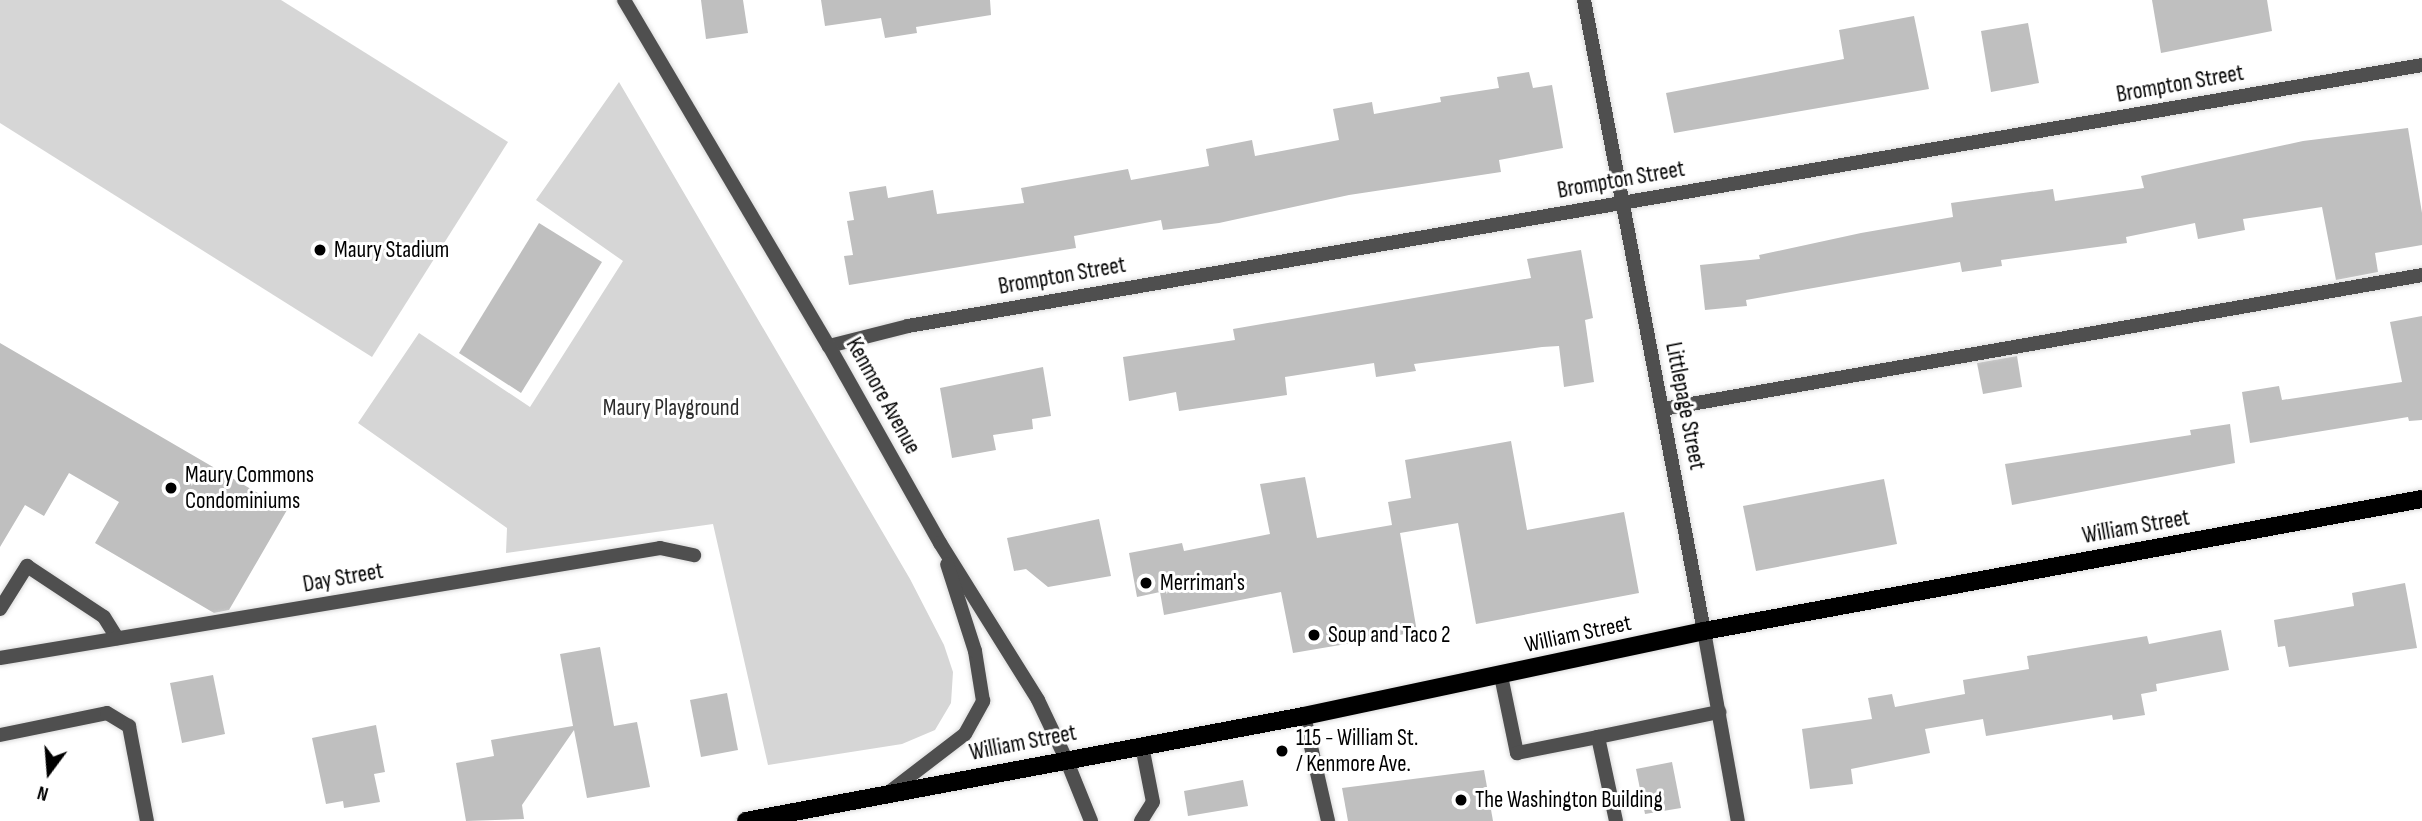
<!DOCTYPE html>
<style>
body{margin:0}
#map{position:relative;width:2422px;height:821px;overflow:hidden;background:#fff;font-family:"Sofia Sans Condensed",sans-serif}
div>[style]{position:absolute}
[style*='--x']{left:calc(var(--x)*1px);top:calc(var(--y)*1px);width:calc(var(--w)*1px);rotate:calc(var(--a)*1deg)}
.green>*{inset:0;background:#d6d6d6}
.building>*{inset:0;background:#bfbfbf}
.roads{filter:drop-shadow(0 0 2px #dbdbdb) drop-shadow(0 0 2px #dbdbdb)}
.service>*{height:14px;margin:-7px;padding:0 7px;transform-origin:7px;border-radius:7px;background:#4f4f4f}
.minor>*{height:14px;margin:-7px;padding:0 7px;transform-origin:7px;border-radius:7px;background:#4f4f4f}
.tertiary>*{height:14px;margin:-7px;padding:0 7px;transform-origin:7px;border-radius:7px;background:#4f4f4f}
.primary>*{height:18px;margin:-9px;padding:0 9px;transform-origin:9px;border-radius:9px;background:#000}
.dots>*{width:19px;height:19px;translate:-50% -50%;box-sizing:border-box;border:4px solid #fff;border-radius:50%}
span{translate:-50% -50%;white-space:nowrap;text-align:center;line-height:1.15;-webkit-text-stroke:6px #fff;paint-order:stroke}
.street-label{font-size:23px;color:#000}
.poi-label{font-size:23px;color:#000}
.left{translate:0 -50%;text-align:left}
.park-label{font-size:23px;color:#2d2d2d}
.north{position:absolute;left:14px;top:737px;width:70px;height:70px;-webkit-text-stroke:5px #fff;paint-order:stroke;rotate:196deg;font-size:19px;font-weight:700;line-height:28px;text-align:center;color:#000}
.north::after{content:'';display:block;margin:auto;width:24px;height:32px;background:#000;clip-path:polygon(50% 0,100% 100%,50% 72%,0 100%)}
</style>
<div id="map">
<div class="green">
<i style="clip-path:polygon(0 0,281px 0,508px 142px,372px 357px,0 123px)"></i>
<i style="clip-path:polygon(619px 82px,910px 579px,944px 645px,953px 672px,951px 703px,935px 730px,902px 744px,768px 765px,713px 524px,506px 553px,507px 528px,358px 423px,419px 333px,530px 407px,623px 261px,536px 200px)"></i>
</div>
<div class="building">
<i style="clip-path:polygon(701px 0,743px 0,748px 33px,706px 39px)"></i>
<i style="clip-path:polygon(821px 0,990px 0,991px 15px,916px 27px,917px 33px,885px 38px,881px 18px,825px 26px)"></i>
<i style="clip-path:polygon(2152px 0,2267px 0,2272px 31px,2161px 53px)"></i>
<i style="clip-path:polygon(1914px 16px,1929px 89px,1674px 133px,1666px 93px,1844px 59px,1839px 30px)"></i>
<i style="clip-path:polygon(2028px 23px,2039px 83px,1991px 92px,1981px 31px)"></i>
<i style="clip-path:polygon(1529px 72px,1533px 88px,1552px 85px,1563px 148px,1499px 160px,1501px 172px,1349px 195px,1219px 223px,1163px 230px,1161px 220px,1074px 236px,1076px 248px,849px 285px,844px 256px,853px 255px,847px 221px,854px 220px,849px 192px,886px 186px,888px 198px,933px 190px,937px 214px,1024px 203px,1021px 188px,1128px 169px,1131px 180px,1209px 166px,1206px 149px,1252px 140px,1255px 156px,1339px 140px,1333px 109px,1372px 102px,1374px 114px,1441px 102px,1440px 97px,1499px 88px,1497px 77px)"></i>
<i style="clip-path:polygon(2408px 128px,2422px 213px,2422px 245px,2375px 253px,2378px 272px,2336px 280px,2322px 207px,2243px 219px,2245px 230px,2198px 239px,2195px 223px,2126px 237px,2127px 243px,2001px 260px,2002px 266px,1962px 272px,1960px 262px,1746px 300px,1747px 306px,1705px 310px,1700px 265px,1760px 259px,1759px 255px,1861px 233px,1953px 217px,1951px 203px,2053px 189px,2055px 201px,2144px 188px,2141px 176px,2303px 141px)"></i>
<i style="clip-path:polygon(539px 223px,602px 262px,521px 393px,459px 353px)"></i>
<i style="clip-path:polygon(1581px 250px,1593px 318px,1585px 320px,1594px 382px,1564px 387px,1559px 346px,1542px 347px,1414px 364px,1416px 371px,1376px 377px,1374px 363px,1285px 377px,1287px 395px,1179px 411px,1176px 392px,1129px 401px,1123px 357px,1235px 340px,1233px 329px,1531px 278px,1527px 259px)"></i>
<i style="clip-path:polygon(2422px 316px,2422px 420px,2409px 421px,2408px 417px,2250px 443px,2242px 392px,2279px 386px,2282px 400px,2402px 382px,2390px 322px)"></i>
<i style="clip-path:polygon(0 343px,287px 510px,229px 610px,214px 613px,95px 543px,119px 502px,69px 473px,44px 516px,25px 505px,0 547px)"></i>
<i style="clip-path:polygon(2017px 356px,2022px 387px,1983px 394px,1977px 363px)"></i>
<i style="clip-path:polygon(1043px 367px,1051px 416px,1032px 419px,1033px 429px,993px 435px,996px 450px,952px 458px,940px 388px)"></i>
<i style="clip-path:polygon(2230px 424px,2235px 463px,2012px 505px,2005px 464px,2191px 435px,2190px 430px)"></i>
<i style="clip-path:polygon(1511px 441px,1527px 530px,1624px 512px,1639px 593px,1476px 624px,1458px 523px,1400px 533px,1417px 632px,1293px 653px,1281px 592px,1164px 615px,1160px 592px,1137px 597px,1129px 553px,1182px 543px,1184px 551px,1270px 534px,1260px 484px,1305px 477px,1317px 538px,1392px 525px,1388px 502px,1411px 498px,1405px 460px)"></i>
<i style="clip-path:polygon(1884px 479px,1897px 544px,1756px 571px,1743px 506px)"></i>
<i style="clip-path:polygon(1099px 519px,1111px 576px,1048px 587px,1026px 569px,1014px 571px,1007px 538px)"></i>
<i style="clip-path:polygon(2405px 583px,2417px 648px,2289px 667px,2285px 646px,2278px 647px,2274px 620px,2354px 606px,2352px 593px)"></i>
<i style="clip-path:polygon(2221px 630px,2229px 670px,2156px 684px,2157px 691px,2141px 694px,2145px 715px,2113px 720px,2112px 715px,1986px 736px,1983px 719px,1925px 729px,1930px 753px,1851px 769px,1853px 784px,1810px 789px,1802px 729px,1872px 719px,1868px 698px,1892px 694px,1895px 707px,1965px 694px,1963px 680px,2029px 669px,2027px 656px,2147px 636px,2149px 644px)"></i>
<i style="clip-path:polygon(600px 647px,614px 726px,637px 722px,650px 787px,587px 798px,574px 730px,522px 805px,524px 819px,466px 821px,456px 763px,494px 756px,491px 740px,573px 726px,560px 654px)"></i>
<i style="clip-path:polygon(213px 675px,225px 734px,182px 743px,170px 683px)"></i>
<i style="clip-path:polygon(727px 693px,738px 750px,701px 757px,690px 700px)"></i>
<i style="clip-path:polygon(376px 725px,385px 772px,374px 774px,380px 802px,344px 808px,343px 801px,326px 804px,312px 738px)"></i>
<i style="clip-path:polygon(1672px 762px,1681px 808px,1645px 814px,1636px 769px)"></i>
<i style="clip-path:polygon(1484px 770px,1493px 821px,1348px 821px,1342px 788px)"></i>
<i style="clip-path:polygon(1243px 780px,1248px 806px,1188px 816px,1184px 791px)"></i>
</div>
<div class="roads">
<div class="service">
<i style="--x:1663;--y:409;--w:771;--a:-10.01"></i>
<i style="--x:0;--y:609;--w:51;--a:-57.9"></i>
<i style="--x:27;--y:566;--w:92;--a:33.5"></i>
<i style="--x:104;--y:617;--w:25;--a:58"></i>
<i style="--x:0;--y:658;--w:669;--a:-9.46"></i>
<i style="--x:660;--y:548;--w:35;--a:12"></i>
<i style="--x:1501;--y:676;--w:79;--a:78.3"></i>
<i style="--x:1517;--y:753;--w:83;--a:-11.2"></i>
<i style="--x:1304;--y:716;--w:108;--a:77.1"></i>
<i style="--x:0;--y:735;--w:109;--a:-11.6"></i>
<i style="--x:107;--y:713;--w:26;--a:31"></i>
<i style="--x:129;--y:726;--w:97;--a:79.3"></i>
<i style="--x:1141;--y:821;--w:22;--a:-58"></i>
<i style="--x:1153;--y:802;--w:57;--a:-101.1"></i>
<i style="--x:1616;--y:821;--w:86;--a:-102.1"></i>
<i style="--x:1598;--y:737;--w:124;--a:-11.7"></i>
</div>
<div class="minor">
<i style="--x:829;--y:346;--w:81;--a:-14.2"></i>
<i style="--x:908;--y:326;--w:1536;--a:-9.78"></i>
<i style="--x:1704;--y:631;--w:193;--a:79.9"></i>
<i style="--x:1066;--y:759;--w:67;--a:68"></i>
</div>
<div class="tertiary">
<i style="--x:624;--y:0;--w:402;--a:59.4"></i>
<i style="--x:829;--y:346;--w:226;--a:60.6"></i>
<i style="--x:940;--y:543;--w:185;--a:58"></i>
<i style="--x:1038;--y:700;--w:65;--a:64.6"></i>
<i style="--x:1584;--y:0;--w:642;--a:79.23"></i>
<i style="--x:888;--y:793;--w:97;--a:-37.5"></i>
<i style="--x:965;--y:734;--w:38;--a:-61"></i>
<i style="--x:983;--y:701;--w:51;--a:-99.1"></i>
<i style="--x:975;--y:651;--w:91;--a:-107.8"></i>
</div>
<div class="primary">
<i style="--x:746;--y:821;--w:568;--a:-10.66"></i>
<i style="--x:1304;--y:716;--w:409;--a:-12"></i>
<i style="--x:1704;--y:631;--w:730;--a:-10.42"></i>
</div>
</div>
<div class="dots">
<i style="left:320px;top:250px;background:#000"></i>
<i style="left:171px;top:488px;background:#000"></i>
<i style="left:1146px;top:583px;background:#000"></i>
<i style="left:1314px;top:635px;background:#000"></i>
<i style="left:1282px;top:751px;background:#000"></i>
<i style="left:1461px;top:800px;background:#000"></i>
</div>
<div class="street-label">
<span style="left:2180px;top:84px;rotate:-10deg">Brompton Street</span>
<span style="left:1621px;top:180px;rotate:-10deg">Brompton Street</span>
<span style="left:1062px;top:276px;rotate:-10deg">Brompton Street</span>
<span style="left:883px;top:396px;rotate:61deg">Kenmore Avenue</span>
<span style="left:1685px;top:406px;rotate:79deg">Littlepage Street</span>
<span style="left:2136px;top:527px;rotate:-10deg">William Street</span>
<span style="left:343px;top:578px;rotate:-10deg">Day Street</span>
<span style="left:1578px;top:634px;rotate:-12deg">William Street</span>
<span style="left:1023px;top:743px;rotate:-11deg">William Street</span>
</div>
<div class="poi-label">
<span class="left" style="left:334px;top:250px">Maury Stadium</span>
<span class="left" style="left:185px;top:488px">Maury Commons<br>Condominiums</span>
<span class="left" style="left:1160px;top:583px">Merriman's</span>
<span class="left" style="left:1328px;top:635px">Soup and Taco 2</span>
<span class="left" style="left:1296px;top:751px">115 - William St.<br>/ Kenmore Ave.</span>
<span class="left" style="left:1475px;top:800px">The Washington Building</span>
</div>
<div class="park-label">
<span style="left:671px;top:408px">Maury Playground</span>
</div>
<div class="north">N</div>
</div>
